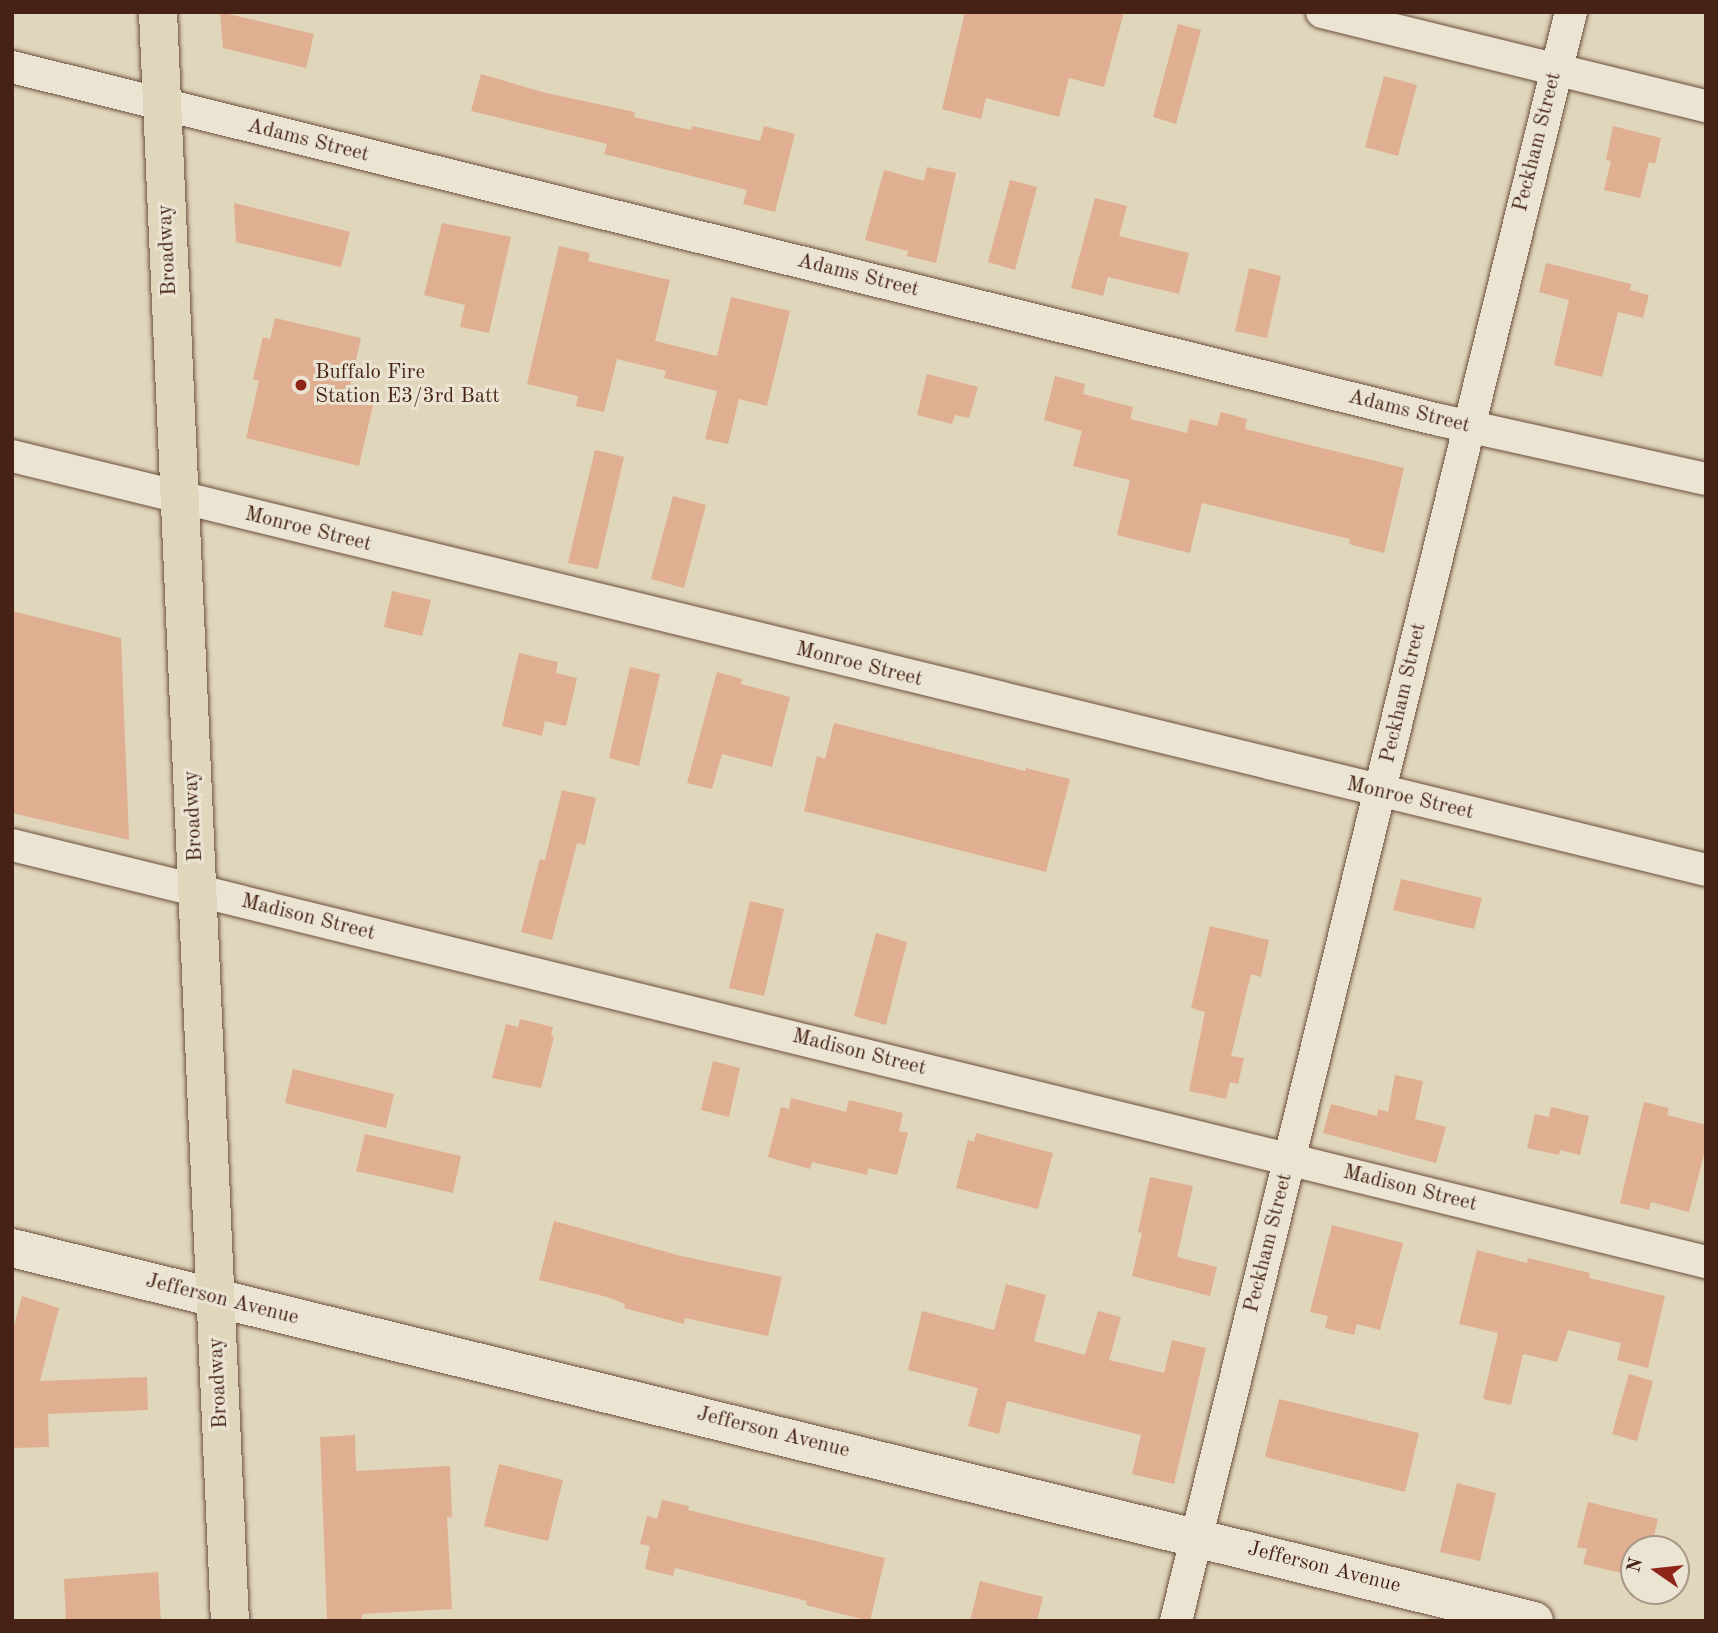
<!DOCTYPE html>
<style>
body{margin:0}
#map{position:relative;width:1718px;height:1633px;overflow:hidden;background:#e0d6bb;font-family:"Old Standard TT",serif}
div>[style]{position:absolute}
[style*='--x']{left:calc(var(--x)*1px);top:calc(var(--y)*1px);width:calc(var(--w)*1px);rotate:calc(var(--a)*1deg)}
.building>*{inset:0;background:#e0af92}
.roads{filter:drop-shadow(0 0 2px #6c4f3e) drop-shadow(0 0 2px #6c4f3e)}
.street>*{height:32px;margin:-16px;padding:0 16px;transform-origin:16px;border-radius:16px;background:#ebe4d3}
.secondary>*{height:38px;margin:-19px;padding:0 19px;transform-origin:19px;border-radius:19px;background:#ebe4d3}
.primary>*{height:38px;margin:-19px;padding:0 19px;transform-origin:19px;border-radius:19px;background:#e0d6bb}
.dots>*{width:19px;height:19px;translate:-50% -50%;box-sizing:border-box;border:4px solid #ebe4d3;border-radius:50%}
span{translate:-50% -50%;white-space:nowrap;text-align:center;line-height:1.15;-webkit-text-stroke:6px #ebe4d3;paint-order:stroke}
.street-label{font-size:21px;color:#452215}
.poi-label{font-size:21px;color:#452215}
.left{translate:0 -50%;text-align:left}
.frame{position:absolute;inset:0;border:14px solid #452215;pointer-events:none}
.north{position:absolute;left:1620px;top:1535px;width:70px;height:70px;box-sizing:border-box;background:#ebe4d3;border:2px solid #a99687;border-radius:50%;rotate:284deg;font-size:19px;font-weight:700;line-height:28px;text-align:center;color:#452215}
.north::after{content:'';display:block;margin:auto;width:24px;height:32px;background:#8f2418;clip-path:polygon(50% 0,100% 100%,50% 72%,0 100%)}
</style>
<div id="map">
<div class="building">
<i style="clip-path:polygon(220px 12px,314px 34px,306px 68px,223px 48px)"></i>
<i style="clip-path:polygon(965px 12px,1124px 12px,1104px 87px,1069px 78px,1059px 117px,986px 98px,981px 119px,942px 109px)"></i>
<i style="clip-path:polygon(1178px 24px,1201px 30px,1176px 124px,1153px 117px)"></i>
<i style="clip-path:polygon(481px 74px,546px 93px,635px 112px,634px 117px,691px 130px,692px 126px,760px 141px,764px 126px,795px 134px,775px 212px,743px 204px,747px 190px,604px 154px,607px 144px,471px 111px)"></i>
<i style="clip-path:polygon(1384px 76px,1417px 85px,1398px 156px,1365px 147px)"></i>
<i style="clip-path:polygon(1613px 126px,1661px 138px,1655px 164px,1649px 162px,1640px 198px,1604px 190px,1611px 161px,1606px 160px)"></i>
<i style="clip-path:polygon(927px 167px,956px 173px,936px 263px,907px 256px,908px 251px,865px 240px,884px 170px,924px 181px)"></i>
<i style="clip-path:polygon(1010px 180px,1037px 187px,1015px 270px,988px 262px)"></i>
<i style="clip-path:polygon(1095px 198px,1127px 206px,1119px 236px,1189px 253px,1179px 294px,1108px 277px,1103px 296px,1071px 288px)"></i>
<i style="clip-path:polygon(234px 203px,350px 232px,341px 267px,236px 242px)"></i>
<i style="clip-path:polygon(442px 223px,511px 237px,489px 333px,460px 327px,465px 305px,424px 295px)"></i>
<i style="clip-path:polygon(559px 246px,590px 253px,588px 261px,670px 280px,655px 341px,717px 356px,731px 297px,790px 311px,767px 406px,739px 399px,728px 444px,705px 439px,717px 391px,664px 378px,666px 371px,617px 359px,604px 412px,576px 406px,578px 396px,527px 384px)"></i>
<i style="clip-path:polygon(1546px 263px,1631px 284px,1630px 290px,1649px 295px,1643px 318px,1618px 312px,1602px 377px,1554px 365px,1569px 300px,1539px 292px)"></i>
<i style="clip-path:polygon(1249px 268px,1281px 276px,1267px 338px,1235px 331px)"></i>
<i style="clip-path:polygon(275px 318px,361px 338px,348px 395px,374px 401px,359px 466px,246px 438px,259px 381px,253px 379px,263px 337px,270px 339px)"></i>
<i style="clip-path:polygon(927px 374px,978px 387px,969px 418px,955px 415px,952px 424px,917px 415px)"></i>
<i style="clip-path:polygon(1055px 376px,1085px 384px,1083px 394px,1133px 407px,1130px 419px,1187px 433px,1190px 419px,1217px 426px,1221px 412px,1247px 419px,1245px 429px,1404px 468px,1384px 553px,1349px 544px,1350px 539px,1202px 503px,1190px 553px,1117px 535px,1130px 480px,1073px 466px,1082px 431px,1044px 420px)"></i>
<i style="clip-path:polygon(595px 450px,624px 457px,598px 569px,568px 563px)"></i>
<i style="clip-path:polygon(673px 496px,706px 505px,684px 588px,651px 579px)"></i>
<i style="clip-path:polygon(392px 591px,431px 600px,422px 636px,384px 627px)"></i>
<i style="clip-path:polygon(12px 611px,121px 638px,129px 840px,12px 813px)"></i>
<i style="clip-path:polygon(519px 653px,558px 662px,556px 673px,577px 678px,566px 726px,545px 721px,542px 736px,502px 726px)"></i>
<i style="clip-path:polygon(630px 667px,660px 674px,639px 766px,609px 758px)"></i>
<i style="clip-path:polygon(717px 672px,742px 679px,741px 684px,790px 697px,772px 767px,722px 754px,712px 789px,687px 783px)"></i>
<i style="clip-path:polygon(834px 723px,1025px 771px,1026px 768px,1070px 779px,1046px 872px,804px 811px,817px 756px,825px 759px)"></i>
<i style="clip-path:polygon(562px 790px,596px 798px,585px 845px,577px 843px,552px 940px,521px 932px,540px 859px,545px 860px)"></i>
<i style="clip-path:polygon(1401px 879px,1482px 898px,1474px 929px,1393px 910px)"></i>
<i style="clip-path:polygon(750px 901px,784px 909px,764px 996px,729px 988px)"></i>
<i style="clip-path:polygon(1210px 926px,1269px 940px,1261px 977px,1251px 974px,1231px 1056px,1244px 1058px,1238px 1084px,1230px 1082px,1226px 1099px,1189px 1091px,1205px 1012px,1191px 1008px)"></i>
<i style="clip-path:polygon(876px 933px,907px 942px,886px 1025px,854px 1016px)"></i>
<i style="clip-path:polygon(520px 1019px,553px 1027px,551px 1036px,554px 1037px,541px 1088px,492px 1078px,506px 1024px,518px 1027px)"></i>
<i style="clip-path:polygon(713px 1061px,740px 1068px,729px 1117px,701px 1110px)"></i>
<i style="clip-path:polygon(293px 1069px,394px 1094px,386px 1128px,285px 1103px)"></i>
<i style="clip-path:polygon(1395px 1075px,1423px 1081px,1415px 1119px,1446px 1127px,1436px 1163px,1323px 1133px,1331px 1104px,1377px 1116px,1378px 1109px,1388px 1112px)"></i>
<i style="clip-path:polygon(791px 1098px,846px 1112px,849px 1100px,903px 1113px,899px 1131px,908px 1133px,897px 1175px,868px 1168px,867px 1175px,812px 1162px,810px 1169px,768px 1157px,781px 1107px,789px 1109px)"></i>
<i style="clip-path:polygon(1644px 1102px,1669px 1108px,1667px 1115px,1706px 1125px,1706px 1147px,1689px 1212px,1651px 1202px,1649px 1210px,1620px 1203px)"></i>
<i style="clip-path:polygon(1551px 1107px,1589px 1116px,1580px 1155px,1560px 1150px,1559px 1155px,1527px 1148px,1535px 1114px,1549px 1117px)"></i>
<i style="clip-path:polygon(976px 1133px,1053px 1153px,1038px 1209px,956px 1188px,968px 1140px,974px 1142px)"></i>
<i style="clip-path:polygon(365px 1134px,461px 1156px,453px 1193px,356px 1171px)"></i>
<i style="clip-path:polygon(1150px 1177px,1193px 1186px,1177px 1257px,1217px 1267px,1210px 1296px,1132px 1276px,1142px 1233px,1138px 1232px)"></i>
<i style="clip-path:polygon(554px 1221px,681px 1256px,782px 1277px,768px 1336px,685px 1318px,684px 1324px,624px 1308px,625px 1304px,607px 1297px,539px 1280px)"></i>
<i style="clip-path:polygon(1332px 1225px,1403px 1243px,1380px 1330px,1357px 1324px,1354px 1335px,1325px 1328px,1328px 1316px,1310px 1312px)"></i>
<i style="clip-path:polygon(1477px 1250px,1527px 1263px,1528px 1258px,1590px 1273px,1589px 1278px,1665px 1296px,1648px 1368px,1617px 1360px,1621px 1343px,1568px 1330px,1557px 1362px,1523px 1354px,1511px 1405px,1483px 1399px,1498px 1333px,1459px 1324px)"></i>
<i style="clip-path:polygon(1006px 1284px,1046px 1295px,1034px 1341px,1085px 1355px,1098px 1311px,1121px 1317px,1109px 1360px,1164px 1373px,1172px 1340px,1206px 1348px,1174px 1484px,1132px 1474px,1141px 1435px,1007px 1401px,999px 1434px,968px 1426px,978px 1388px,908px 1370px,922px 1311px,994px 1330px)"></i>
<i style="clip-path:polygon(22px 1296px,59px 1308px,40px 1381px,147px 1377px,148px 1410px,48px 1414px,49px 1447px,12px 1448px,12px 1334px)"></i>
<i style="clip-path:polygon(1629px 1374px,1653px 1381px,1637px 1441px,1612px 1434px)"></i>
<i style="clip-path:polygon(1279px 1399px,1419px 1433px,1405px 1492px,1265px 1457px)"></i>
<i style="clip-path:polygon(355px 1435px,356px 1471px,450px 1466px,452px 1518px,447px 1516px,452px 1609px,362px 1614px,362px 1621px,327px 1621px,320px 1437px)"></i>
<i style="clip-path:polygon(499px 1464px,563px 1480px,548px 1541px,484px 1526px)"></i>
<i style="clip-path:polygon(1457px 1483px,1496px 1493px,1480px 1561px,1440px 1552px)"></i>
<i style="clip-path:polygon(662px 1500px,689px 1506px,688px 1510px,885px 1558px,870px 1621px,806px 1605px,807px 1601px,675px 1568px,673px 1576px,645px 1569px,650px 1546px,640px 1544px,647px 1516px,657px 1519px)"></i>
<i style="clip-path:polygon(1588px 1502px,1658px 1519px,1651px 1549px,1634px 1549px,1634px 1576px,1583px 1564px,1587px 1549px,1577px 1547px)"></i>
<i style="clip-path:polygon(158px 1572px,161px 1621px,66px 1621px,64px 1579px)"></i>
<i style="clip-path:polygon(980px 1581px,1043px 1597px,1037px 1621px,970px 1621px)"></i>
</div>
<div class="roads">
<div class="street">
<i style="--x:1322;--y:12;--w:395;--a:13.8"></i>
<i style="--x:12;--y:67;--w:1471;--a:13.89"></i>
<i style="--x:1440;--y:420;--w:272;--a:12.5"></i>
<i style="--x:12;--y:456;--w:1744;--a:13.73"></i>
<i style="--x:12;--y:845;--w:1745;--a:13.83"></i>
<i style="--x:1176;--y:1621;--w:1657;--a:-76.21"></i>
</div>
<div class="secondary">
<i style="--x:12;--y:1248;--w:1567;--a:13.77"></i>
</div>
<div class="primary">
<i style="--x:158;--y:12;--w:1611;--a:87.44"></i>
</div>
</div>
<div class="dots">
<i style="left:301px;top:385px;background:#8f2418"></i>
</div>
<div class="street-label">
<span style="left:308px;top:141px;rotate:14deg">Adams Street</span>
<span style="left:1538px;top:142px;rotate:-76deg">Peckham Street</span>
<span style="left:168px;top:250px;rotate:-93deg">Broadway</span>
<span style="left:858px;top:276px;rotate:14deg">Adams Street</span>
<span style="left:1409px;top:412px;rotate:14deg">Adams Street</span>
<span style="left:308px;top:530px;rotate:14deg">Monroe Street</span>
<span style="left:859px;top:665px;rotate:14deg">Monroe Street</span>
<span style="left:1404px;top:693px;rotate:-77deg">Peckham Street</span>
<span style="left:1410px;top:799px;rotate:13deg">Monroe Street</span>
<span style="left:194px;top:816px;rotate:-93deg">Broadway</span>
<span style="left:308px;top:918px;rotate:14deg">Madison Street</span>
<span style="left:859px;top:1053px;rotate:14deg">Madison Street</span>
<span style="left:1410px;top:1189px;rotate:14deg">Madison Street</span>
<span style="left:1269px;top:1243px;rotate:-76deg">Peckham Street</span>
<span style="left:222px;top:1300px;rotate:14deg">Jefferson Avenue</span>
<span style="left:219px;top:1383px;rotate:-93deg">Broadway</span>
<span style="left:773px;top:1433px;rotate:14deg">Jefferson Avenue</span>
<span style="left:1324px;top:1568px;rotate:14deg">Jefferson Avenue</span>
</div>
<div class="poi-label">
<span class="left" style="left:315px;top:385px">Buffalo Fire<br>Station E3/3rd Batt</span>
</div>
<div class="frame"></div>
<div class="north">N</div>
</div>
